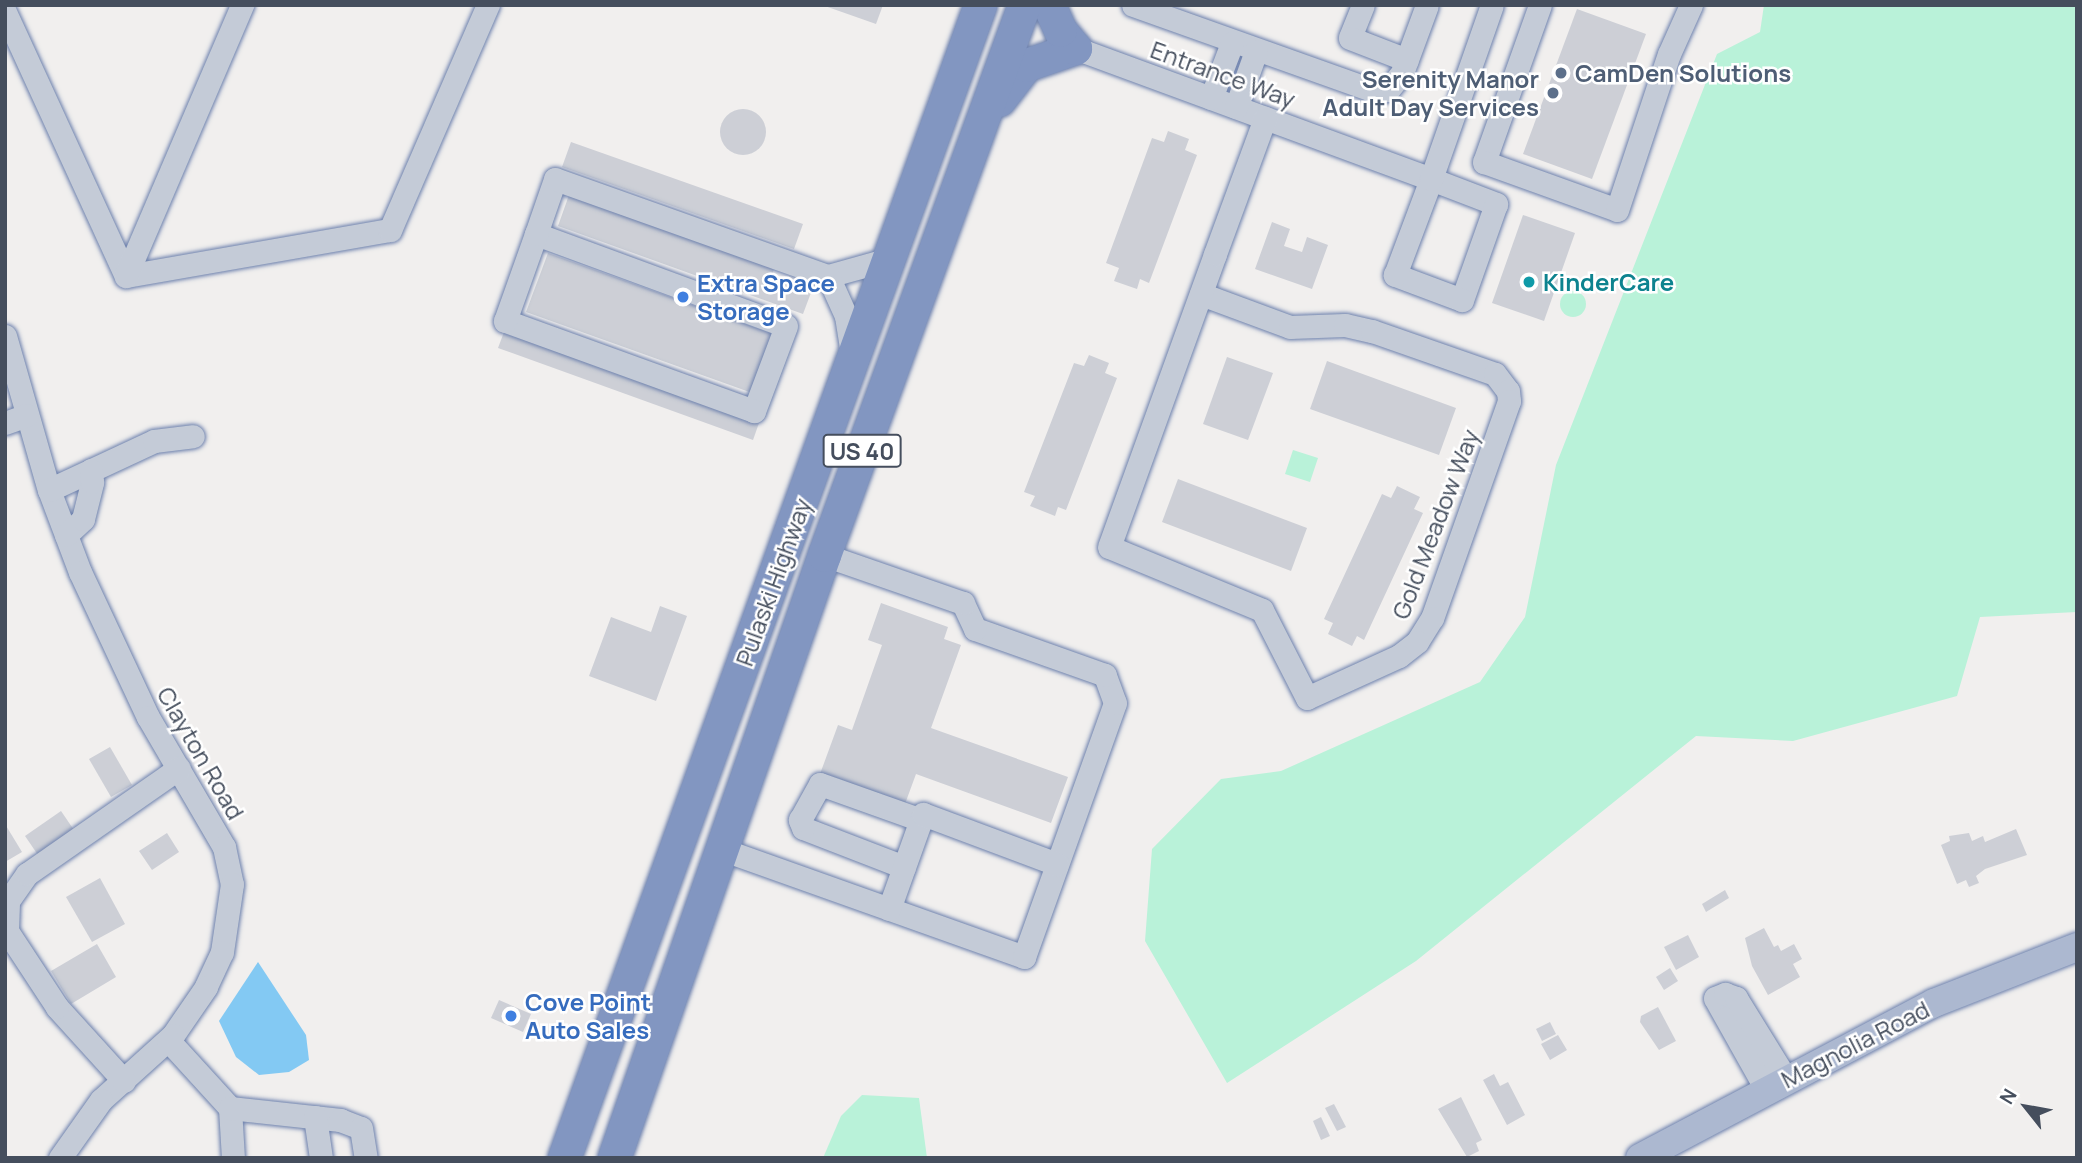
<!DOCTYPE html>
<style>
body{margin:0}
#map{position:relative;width:2082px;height:1163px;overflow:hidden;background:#f1efee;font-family:Manrope,sans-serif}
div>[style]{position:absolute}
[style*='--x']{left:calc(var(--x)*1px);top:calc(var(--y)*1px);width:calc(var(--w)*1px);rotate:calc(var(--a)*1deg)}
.green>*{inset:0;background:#b9f2d9}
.round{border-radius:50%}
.water>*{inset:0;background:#83c9f3}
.building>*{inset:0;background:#cdcfd6}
.roads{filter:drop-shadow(0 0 2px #6d81ad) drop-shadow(0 0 2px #6d81ad)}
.minor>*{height:23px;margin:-11.5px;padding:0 11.5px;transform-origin:11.5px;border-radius:11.5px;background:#c4cbd7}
.major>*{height:28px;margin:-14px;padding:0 14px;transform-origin:14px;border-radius:14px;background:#acb8d0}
.highway>*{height:33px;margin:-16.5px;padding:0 16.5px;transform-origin:16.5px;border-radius:16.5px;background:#8296c1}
.dots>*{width:19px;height:19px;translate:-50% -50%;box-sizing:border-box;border:4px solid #fff;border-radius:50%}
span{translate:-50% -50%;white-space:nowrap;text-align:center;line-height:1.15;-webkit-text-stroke:5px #fff;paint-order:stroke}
.shield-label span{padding:2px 5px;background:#fff;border:2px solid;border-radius:5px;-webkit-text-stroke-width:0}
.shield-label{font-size:23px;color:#454e5d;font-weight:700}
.service-label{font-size:24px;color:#4e5e75;font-weight:700}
.left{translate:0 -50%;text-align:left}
.right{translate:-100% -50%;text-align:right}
.street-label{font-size:24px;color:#454e5d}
.culture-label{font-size:24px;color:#0d838f;font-weight:700}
.shop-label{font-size:24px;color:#366cbe;font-weight:700}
.frame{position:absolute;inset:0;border:7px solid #454e5d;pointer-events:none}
.north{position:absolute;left:1991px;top:1072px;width:70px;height:70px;-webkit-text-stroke:5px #fff;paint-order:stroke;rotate:301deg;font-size:19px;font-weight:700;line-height:28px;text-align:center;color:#454e5d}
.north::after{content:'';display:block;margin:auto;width:24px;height:32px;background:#454e5d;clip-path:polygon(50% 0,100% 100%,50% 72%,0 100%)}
</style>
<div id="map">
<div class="green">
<i style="clip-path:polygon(1764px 5px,2077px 5px,2077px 612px,1980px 617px,1957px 696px,1793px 741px,1696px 736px,1416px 961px,1227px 1083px,1145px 941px,1152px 849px,1221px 779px,1281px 771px,1480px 682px,1525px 617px,1556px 465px,1717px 54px,1760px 32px)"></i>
<i class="round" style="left:1560px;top:291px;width:26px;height:26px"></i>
<i style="clip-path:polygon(1293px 450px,1318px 458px,1310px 482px,1285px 474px)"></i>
<i style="clip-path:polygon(862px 1095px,919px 1098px,927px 1158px,823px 1158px,841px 1116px)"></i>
</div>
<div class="water">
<i style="clip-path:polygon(258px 962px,306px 1035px,309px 1060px,289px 1072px,259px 1075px,236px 1057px,219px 1021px)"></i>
</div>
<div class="building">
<i style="clip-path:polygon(822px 5px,883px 5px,876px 24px)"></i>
<i style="clip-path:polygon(1577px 9px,1646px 34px,1592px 179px,1523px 154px)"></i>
<i class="round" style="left:720px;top:109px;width:46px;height:46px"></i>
<i style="clip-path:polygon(1168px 131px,1189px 139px,1185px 150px,1197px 155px,1149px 283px,1140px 279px,1137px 289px,1114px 281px,1119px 268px,1106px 263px,1152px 138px,1164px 142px)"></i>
<i style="clip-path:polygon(571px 142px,803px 224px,794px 249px,562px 167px)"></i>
<i style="clip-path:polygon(569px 195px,774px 269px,772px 275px,812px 290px,803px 314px,558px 226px)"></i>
<i style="clip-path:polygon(1523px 215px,1575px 233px,1544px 321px,1492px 303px)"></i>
<i style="clip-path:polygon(1272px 222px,1290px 229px,1284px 246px,1302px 252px,1307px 237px,1328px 245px,1312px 289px,1255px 269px)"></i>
<i style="clip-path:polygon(548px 253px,776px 335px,755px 394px,526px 312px)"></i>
<i style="clip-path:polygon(504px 332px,759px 423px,753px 440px,498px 348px)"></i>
<i style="clip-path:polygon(1089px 355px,1109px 363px,1105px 373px,1117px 378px,1066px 510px,1058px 507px,1055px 516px,1030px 506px,1035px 496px,1024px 492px,1074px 363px,1084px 366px)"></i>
<i style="clip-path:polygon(1227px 357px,1273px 373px,1248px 440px,1203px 424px)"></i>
<i style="clip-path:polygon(1327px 361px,1456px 408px,1439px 455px,1310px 409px)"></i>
<i style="clip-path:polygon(1178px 479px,1307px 528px,1291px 571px,1162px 522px)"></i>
<i style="clip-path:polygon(1397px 486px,1420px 497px,1414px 509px,1423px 513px,1364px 640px,1357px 636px,1352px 646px,1328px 634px,1333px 623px,1324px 619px,1382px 494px,1391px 498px)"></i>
<i style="clip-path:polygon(881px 603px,948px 627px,944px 639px,961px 645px,931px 728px,1068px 777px,1051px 823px,916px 774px,905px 804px,820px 774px,838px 725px,852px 730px,882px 645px,868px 640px)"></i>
<i style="clip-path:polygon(660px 606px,687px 616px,656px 701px,589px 676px,611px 617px,651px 632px)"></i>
<i style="clip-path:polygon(110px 747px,132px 785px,111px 797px,89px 759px)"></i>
<i style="clip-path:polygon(61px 811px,74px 830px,38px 855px,25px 836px)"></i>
<i style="clip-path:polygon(5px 824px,22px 852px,5px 862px)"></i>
<i style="clip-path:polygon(2016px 829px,2027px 855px,1985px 869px,1976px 876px,1979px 883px,1969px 887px,1966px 880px,1957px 884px,1941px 845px,1950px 841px,1949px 836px,1969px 833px,1972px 841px,1983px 836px,1985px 842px)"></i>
<i style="clip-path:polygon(167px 833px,179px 852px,152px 870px,139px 851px)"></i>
<i style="clip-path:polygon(100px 878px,125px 924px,92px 942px,66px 897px)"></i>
<i style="clip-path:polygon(1725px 890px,1729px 898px,1706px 912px,1702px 904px)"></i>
<i style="clip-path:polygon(1764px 928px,1774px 947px,1778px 945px,1781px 951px,1794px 944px,1802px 959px,1793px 964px,1800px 977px,1768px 995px,1752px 966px,1745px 938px)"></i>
<i style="clip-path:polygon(1688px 935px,1699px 957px,1676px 970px,1664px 947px)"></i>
<i style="clip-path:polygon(97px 944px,116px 977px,71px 1004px,51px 971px)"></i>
<i style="clip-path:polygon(1670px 968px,1678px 981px,1664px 990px,1656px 977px)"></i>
<i style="clip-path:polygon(499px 1000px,531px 1014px,523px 1032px,491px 1018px)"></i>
<i style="clip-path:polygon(1658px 1007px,1676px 1041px,1659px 1050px,1640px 1022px,1641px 1016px)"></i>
<i style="clip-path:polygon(1550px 1022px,1556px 1034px,1542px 1041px,1536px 1029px)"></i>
<i style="clip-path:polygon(1558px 1035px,1567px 1050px,1550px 1060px,1541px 1044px)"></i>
<i style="clip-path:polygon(1494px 1074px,1500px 1086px,1508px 1082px,1525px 1115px,1507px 1125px,1483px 1080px)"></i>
<i style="clip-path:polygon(1461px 1097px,1482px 1140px,1476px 1143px,1479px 1151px,1467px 1157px,1438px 1109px)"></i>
<i style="clip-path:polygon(1334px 1104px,1346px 1127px,1337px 1131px,1325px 1108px)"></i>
<i style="clip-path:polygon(1321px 1117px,1330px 1136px,1321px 1140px,1313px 1121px)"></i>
</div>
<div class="roads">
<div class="minor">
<i style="--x:1133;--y:5;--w:257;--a:19.6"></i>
<i style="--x:1375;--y:91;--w:13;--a:-4"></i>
<i style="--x:1388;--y:90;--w:22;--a:-51"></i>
<i style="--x:1402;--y:73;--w:72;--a:-69.8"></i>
<i style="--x:1363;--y:5;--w:35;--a:112"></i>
<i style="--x:1350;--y:38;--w:61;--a:21.1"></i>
<i style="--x:1540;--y:5;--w:167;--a:109.6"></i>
<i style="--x:1484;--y:162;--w:141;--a:19.8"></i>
<i style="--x:1617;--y:210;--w:164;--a:-71.6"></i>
<i style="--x:1669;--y:54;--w:54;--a:-65.8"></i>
<i style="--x:5;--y:12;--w:290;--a:65.4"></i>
<i style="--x:126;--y:276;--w:268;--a:-9.9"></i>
<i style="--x:390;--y:230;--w:245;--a:-66.5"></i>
<i style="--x:1075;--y:48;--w:379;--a:20.2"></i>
<i style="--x:1431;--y:179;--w:70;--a:21"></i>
<i style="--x:1496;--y:204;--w:102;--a:109.5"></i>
<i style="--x:1462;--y:300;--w:72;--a:-159.5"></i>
<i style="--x:1395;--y:275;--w:103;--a:-69.4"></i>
<i style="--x:1431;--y:179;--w:184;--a:-70.7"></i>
<i style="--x:1211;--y:98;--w:59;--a:-69.1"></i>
<i style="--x:1236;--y:107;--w:59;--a:-70.3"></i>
<i style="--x:536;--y:234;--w:266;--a:20.2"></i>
<i style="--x:786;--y:326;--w:91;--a:110.6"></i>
<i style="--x:754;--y:411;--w:265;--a:-160.1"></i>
<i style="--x:505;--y:321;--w:92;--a:-70.4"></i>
<i style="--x:536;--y:234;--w:58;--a:-70.9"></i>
<i style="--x:555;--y:179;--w:290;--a:19.6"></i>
<i style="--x:828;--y:276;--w:63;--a:-15.6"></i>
<i style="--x:126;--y:276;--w:295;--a:-66.8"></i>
<i style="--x:828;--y:276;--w:44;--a:65.8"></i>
<i style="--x:846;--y:316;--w:36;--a:81"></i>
<i style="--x:1201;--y:294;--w:95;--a:20.3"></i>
<i style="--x:1290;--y:327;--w:55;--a:-2.1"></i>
<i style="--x:1345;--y:325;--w:28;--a:13"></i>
<i style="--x:1372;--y:331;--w:130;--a:19.3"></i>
<i style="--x:1495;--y:374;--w:21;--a:53"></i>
<i style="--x:1508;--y:391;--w:10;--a:84"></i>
<i style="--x:1509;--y:401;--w:230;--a:109.5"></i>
<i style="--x:1432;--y:618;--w:28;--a:122"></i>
<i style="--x:1417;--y:642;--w:23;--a:142"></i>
<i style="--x:1399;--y:656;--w:101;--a:155.5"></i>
<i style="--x:1307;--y:698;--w:99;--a:-117.1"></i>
<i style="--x:1262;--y:610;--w:165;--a:-157.6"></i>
<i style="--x:1109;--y:547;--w:312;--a:-70.1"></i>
<i style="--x:1215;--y:254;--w:145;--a:-69.8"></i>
<i style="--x:5;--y:336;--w:160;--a:74.1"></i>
<i style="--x:49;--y:490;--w:88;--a:69.3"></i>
<i style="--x:80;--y:572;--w:160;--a:64.9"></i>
<i style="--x:148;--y:717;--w:151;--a:59.7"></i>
<i style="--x:224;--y:847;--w:38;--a:78"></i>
<i style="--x:232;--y:884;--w:69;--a:98.4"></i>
<i style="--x:222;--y:952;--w:38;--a:115"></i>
<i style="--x:206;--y:987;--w:58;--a:124.5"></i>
<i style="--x:173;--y:1035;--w:97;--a:137.9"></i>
<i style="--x:101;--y:1100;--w:71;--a:125.3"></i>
<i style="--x:5;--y:423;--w:23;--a:-20"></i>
<i style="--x:49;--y:490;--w:116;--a:-25"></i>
<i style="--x:154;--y:441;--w:39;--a:-7"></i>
<i style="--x:66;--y:535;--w:23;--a:-43"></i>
<i style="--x:83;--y:519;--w:38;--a:-76"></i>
<i style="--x:92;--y:482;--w:12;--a:-95"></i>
<i style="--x:721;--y:849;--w:322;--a:19.6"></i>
<i style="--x:1024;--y:957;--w:270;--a:-70.3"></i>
<i style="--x:1115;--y:703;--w:30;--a:-110"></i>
<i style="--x:1105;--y:675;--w:138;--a:-160.5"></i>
<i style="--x:975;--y:629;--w:29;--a:-115"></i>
<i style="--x:963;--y:603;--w:147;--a:-160.9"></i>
<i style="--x:904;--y:867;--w:108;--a:-158.9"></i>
<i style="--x:803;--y:828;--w:9;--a:-111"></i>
<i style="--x:800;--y:820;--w:41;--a:-60.9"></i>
<i style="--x:820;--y:784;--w:107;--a:19.6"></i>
<i style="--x:889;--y:909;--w:101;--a:-70.3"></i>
<i style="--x:923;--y:814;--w:143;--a:20.5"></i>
<i style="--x:168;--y:1040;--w:92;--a:47.6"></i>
<i style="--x:230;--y:1108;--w:50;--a:86.6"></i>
<i style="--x:124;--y:1081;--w:100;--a:-132.2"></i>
<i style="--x:57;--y:1007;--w:91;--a:-123.3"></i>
<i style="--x:7;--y:931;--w:30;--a:-88"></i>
<i style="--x:8;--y:901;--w:33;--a:-55"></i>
<i style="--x:27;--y:874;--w:185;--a:-34.9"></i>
<i style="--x:1766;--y:1089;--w:104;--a:-119.3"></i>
<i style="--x:1715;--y:998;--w:11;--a:-22"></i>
<i style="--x:1725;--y:994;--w:12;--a:20"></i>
<i style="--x:1736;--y:998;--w:95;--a:58.3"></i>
<i style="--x:230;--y:1108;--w:111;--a:6.2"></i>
<i style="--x:340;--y:1120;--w:22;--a:21"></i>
<i style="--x:361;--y:1128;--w:30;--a:81"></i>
<i style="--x:315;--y:1117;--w:41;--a:81.7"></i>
</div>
<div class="major">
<i style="--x:1640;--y:1158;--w:332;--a:-27.8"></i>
<i style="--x:1934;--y:1003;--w:154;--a:-21.4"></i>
</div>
<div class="highway">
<i style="--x:999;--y:100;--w:44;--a:-52.4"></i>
<i style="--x:1026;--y:65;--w:52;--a:-19.1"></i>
<i style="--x:1075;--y:48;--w:23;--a:-130"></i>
<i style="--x:1060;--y:30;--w:27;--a:-114"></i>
<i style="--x:564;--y:1158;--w:1226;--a:-70.16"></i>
<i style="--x:614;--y:1158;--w:639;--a:-70.8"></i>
<i style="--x:824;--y:555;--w:585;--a:-70.02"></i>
</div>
</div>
<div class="dots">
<i style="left:1561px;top:73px;background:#5c6f8a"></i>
<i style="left:1553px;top:93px;background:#5c6f8a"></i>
<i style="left:1529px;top:282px;background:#0f9aa8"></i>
<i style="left:683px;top:297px;background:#3f7fe0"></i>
<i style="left:511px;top:1016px;background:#3f7fe0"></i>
</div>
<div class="shield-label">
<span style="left:862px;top:451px">US 40</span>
</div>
<div class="service-label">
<span class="left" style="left:1575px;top:73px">CamDen Solutions</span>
<span class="right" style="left:1539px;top:93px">Serenity Manor<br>Adult Day Services</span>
</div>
<div class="street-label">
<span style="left:1223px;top:74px;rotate:20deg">Entrance Way</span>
<span style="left:1435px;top:524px;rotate:-69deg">Gold Meadow Way</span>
<span style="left:773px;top:582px;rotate:-70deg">Pulaski Highway</span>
<span style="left:201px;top:753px;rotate:60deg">Clayton Road</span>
<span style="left:1855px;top:1044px;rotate:-27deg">Magnolia Road</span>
</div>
<div class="culture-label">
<span class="left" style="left:1543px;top:282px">KinderCare</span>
</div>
<div class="shop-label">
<span class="left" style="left:697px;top:297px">Extra Space<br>Storage</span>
<span class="left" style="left:525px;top:1016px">Cove Point<br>Auto Sales</span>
</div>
<div class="frame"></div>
<div class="north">N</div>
</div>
